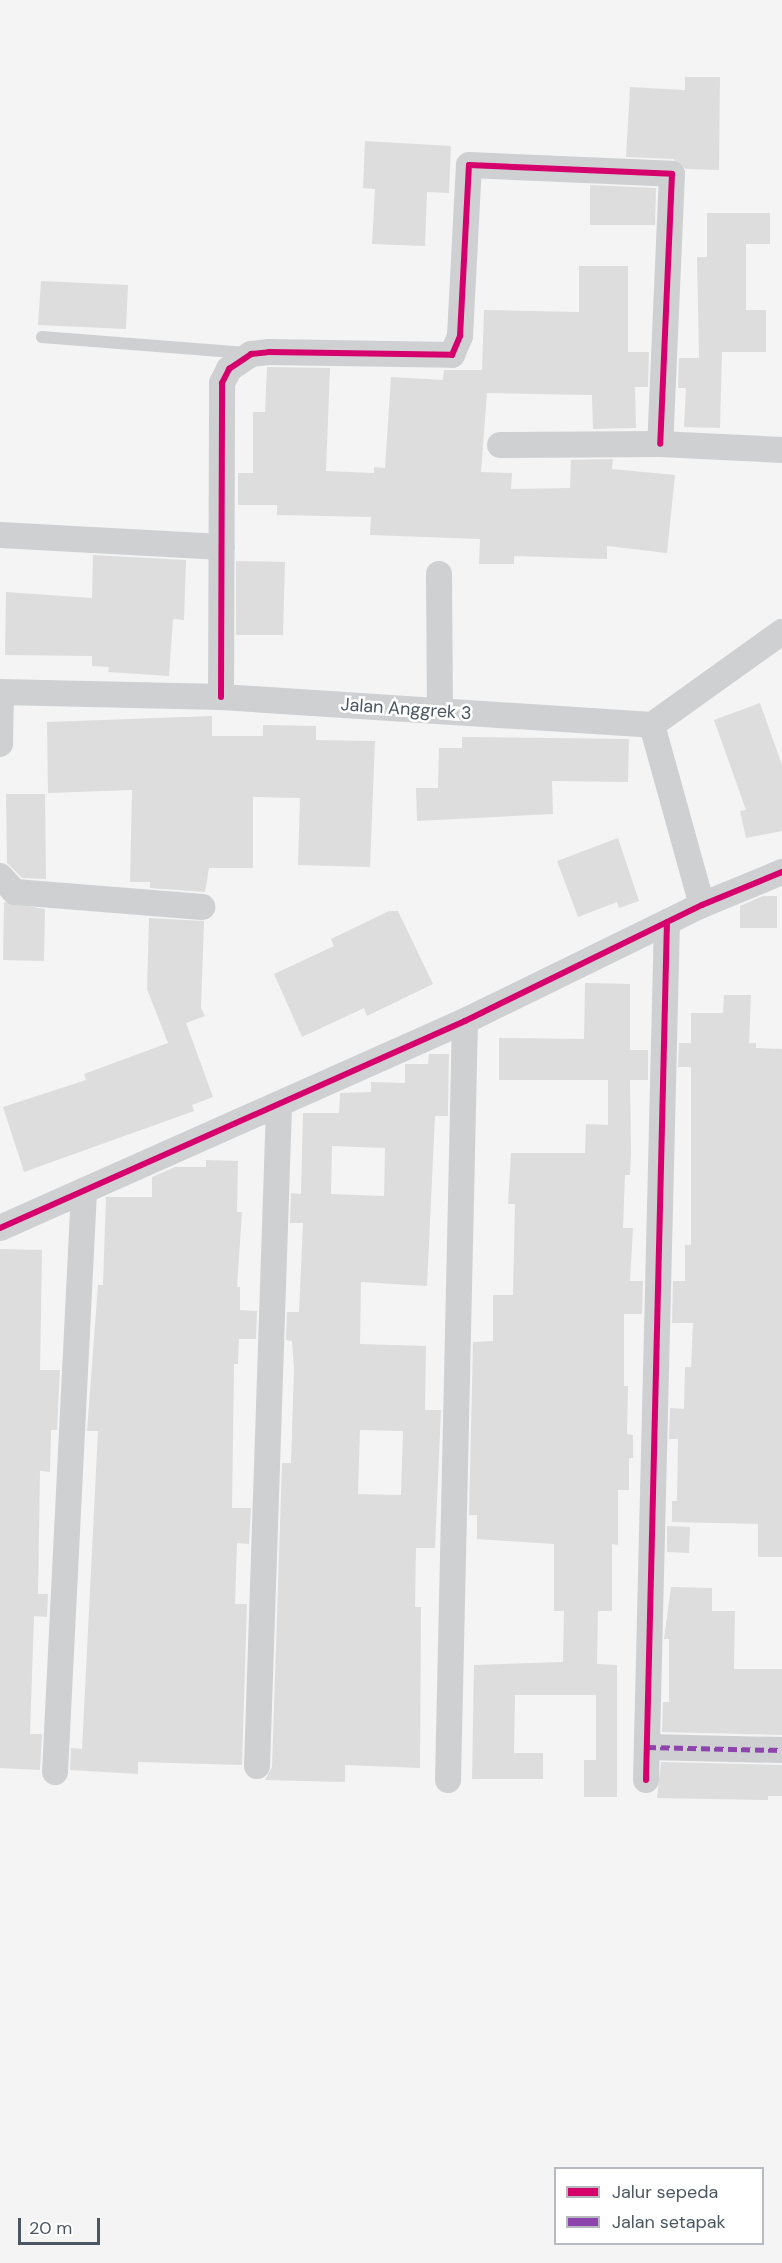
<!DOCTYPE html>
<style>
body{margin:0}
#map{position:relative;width:782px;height:2263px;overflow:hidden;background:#f4f4f4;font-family:"DM Sans",sans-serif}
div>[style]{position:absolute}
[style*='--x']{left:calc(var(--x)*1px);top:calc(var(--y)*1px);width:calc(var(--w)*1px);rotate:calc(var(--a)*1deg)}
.building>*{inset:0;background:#ddddde}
.lane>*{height:12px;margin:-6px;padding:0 6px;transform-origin:6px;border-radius:6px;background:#ced0d2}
.street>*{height:26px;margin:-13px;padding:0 13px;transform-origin:13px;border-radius:13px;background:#ced0d2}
.quiet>*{height:4.5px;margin-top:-2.25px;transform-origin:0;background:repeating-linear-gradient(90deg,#8e44ad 0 9px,transparent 0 13.5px)}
.cycleway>*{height:6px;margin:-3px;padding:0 3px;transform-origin:3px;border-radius:3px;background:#d6006c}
span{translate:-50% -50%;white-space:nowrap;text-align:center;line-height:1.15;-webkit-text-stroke:5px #fff;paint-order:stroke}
.street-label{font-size:18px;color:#4a5661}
.legend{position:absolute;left:554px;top:2167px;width:210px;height:78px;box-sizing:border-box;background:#fff;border:2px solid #b7bbc0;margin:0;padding:8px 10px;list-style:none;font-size:18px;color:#4a5661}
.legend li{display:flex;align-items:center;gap:12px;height:30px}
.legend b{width:30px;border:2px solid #b7bbc0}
.scale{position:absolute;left:18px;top:2218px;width:82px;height:27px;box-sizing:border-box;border:3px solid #4a5661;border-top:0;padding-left:8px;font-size:18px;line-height:21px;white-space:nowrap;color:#4a5661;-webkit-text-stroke:4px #fff;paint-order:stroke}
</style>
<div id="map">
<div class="building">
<i style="clip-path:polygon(685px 77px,720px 77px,719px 170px,686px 169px,673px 159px,626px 157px,630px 87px,685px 90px)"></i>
<i style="clip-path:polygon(365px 141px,451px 146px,449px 193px,427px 192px,425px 246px,372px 244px,375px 189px,363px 188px)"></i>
<i style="clip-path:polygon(590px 185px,656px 188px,655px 225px,590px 225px)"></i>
<i style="clip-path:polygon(707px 213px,770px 213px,770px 244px,746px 244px,746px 310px,766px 310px,766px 352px,722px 352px,720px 428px,684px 427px,686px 388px,678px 388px,679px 358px,699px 358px,697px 257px,707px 257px)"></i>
<i style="clip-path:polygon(579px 266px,628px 266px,628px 352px,649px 352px,648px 387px,635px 387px,636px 428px,593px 429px,592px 395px,487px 393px,481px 472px,512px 473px,511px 489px,570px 488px,571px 460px,613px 459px,612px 469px,675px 475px,667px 553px,607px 546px,607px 559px,514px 556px,514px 564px,479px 564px,480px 539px,370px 535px,371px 517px,277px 515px,277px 505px,238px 505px,238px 473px,253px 473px,253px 412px,265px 412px,267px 367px,330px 368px,326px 471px,374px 473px,374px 467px,385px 468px,391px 377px,443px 380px,444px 370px,482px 370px,484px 310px,579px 312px)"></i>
<i style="clip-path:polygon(41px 281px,128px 285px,126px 329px,38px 325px)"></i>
<i style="clip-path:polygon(93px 555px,186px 560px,184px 620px,173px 619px,169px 676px,108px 672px,109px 667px,92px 666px,92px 656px,5px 655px,6px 592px,92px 598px)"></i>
<i style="clip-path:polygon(236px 561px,285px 562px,283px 635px,236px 635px)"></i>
<i style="clip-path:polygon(760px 703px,782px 765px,782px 831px,746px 838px,740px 811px,746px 810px,714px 720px)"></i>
<i style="clip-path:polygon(212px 716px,212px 736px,263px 736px,263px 725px,316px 726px,316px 740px,375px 741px,370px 867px,298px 865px,300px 798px,253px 797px,253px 868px,209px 868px,205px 892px,150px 888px,150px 882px,130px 882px,132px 790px,48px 793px,47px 722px)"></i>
<i style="clip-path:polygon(462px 737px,629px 739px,628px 782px,552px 781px,553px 814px,417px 821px,416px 788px,438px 788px,439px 748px,462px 748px)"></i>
<i style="clip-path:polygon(6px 794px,45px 794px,46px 879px,22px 878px,7px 863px)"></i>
<i style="clip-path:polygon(618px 838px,639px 901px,619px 908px,617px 902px,578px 917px,557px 861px)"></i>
<i style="clip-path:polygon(763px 896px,777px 896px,777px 928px,740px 928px,740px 906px)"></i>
<i style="clip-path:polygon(4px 902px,45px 909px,44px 961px,3px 960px)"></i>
<i style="clip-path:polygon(389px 911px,398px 911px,433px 984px,367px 1016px,364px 1008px,302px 1037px,274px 974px,334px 946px,331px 939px)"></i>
<i style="clip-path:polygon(149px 918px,204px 921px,201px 1008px,205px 1016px,186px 1023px,213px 1097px,192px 1105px,194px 1111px,24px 1172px,3px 1107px,86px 1080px,84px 1074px,168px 1043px,147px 989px)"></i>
<i style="clip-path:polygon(585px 983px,630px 984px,630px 1050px,648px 1050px,648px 1080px,630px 1080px,631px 1154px,630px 1175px,625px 1175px,623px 1228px,633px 1228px,630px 1281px,643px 1281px,642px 1314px,624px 1314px,624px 1386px,628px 1386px,627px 1434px,633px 1435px,633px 1458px,629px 1458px,629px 1490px,618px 1490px,618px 1545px,612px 1544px,612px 1611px,598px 1611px,597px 1664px,617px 1665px,617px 1797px,584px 1797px,584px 1760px,596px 1760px,596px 1695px,515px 1695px,514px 1753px,543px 1753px,543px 1779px,472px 1779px,474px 1665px,563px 1662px,564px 1611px,554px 1611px,554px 1544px,477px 1539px,477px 1515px,469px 1515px,473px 1342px,493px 1341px,493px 1295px,513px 1295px,515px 1204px,508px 1204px,511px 1153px,585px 1153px,586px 1124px,608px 1125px,608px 1080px,499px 1080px,499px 1038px,584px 1039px)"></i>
<i style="clip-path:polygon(724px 995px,751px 995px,749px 1043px,756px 1043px,756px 1048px,782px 1049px,782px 1557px,758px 1557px,758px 1524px,672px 1522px,672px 1501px,677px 1501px,678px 1439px,669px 1439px,670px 1408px,684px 1409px,685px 1367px,691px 1367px,693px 1323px,672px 1323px,673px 1281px,685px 1281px,685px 1245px,691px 1245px,691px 1067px,678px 1067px,679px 1043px,691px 1043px,691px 1013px,723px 1013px)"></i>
<i style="clip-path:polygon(evenodd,429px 1054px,449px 1054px,448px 1116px,435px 1116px,427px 1286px,361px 1282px,360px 1344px,426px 1346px,425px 1410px,441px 1410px,435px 1548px,416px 1548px,415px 1607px,421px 1607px,420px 1768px,345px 1765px,345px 1782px,265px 1780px,272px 1767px,282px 1463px,291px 1463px,294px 1368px,292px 1341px,286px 1340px,287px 1312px,299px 1312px,303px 1223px,290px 1223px,291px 1193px,301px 1194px,303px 1113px,339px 1113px,340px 1093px,371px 1092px,371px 1082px,405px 1083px,405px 1064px,428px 1064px,429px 1054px,332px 1146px,385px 1148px,384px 1196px,331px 1194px,332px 1146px,429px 1054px,360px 1430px,403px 1431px,401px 1495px,358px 1494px,360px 1430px)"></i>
<i style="clip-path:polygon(206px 1160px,238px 1161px,237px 1212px,242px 1212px,237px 1287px,240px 1287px,240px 1310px,257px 1311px,256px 1339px,239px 1339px,238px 1364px,234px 1364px,232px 1508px,251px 1508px,249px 1544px,237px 1543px,235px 1604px,247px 1604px,242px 1765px,138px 1762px,138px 1774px,70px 1770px,71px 1748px,82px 1749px,98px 1431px,87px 1431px,98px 1285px,103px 1285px,106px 1197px,152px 1197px,152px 1177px,175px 1167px,206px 1167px)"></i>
<i style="clip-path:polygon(0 1249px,42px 1250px,40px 1370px,60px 1370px,57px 1430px,51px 1430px,50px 1472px,40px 1471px,38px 1594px,48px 1594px,47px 1617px,34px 1616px,30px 1734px,42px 1734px,40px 1770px,0 1768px)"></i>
<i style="clip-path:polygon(667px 1526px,690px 1527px,689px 1553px,667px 1552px)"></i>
<i style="clip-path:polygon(671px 1587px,712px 1588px,712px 1611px,735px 1611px,734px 1669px,782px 1669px,782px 1735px,662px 1732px,663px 1702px,669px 1702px,669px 1639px,664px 1639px)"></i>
<i style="clip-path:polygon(661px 1762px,782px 1765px,782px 1796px,768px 1796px,768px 1800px,657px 1798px)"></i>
</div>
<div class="lane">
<i style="--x:42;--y:337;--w:205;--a:4.5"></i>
</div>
<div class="street">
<i style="--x:500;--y:445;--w:160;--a:-0.4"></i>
<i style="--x:660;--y:444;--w:122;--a:2.8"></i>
<i style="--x:0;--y:535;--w:222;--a:3.1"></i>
<i style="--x:439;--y:574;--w:137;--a:89.6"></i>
<i style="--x:0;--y:692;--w:221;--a:1.3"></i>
<i style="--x:221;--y:697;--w:432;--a:3.7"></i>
<i style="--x:652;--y:725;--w:160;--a:-35.6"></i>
<i style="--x:221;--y:697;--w:314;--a:-89.8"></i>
<i style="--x:222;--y:383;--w:16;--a:-63"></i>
<i style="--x:229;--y:369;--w:27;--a:-34"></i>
<i style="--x:251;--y:354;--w:18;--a:-6"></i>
<i style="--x:269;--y:352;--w:183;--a:0.9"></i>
<i style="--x:452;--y:355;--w:21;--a:-67"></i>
<i style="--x:460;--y:336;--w:171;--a:-87"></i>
<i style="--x:469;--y:165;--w:203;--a:2.5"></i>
<i style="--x:672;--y:174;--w:270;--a:92.5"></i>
<i style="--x:652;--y:725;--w:187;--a:74.5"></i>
<i style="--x:0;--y:744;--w:52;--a:-88.9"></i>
<i style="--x:0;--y:876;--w:22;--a:47"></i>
<i style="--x:15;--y:892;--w:188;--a:4.6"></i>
<i style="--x:0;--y:1228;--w:509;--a:-24"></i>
<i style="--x:465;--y:1021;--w:264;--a:-26.1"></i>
<i style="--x:702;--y:905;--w:87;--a:-22.4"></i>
<i style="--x:647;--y:1747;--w:135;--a:1.3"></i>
<i style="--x:257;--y:1766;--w:661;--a:-88.09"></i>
<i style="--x:55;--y:1772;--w:582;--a:-87.14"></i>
<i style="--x:448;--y:1780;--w:759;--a:-88.72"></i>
<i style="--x:646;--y:1780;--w:858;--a:-88.6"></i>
</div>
<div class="quiet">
<i style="--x:647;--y:1747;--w:135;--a:1.3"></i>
</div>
<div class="cycleway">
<i style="--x:221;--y:697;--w:314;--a:-89.8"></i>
<i style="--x:222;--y:383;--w:16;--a:-63"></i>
<i style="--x:229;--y:369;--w:27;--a:-34"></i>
<i style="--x:251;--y:354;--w:18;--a:-6"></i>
<i style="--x:269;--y:352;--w:183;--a:0.9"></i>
<i style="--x:452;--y:355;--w:21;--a:-67"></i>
<i style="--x:460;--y:336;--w:171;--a:-87"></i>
<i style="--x:469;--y:165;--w:203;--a:2.5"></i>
<i style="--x:672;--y:174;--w:270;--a:92.5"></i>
<i style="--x:0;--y:1228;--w:509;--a:-24"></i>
<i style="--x:465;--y:1021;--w:264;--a:-26.1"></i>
<i style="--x:702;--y:905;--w:87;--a:-22.4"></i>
<i style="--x:646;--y:1780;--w:858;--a:-88.6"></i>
</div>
<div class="street-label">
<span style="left:406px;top:709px;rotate:4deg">Jalan Anggrek 3</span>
</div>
<ul class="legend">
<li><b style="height:8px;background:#d6006c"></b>Jalur sepeda</li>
<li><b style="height:8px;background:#8e44ad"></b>Jalan setapak</li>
</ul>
<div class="scale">20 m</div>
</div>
